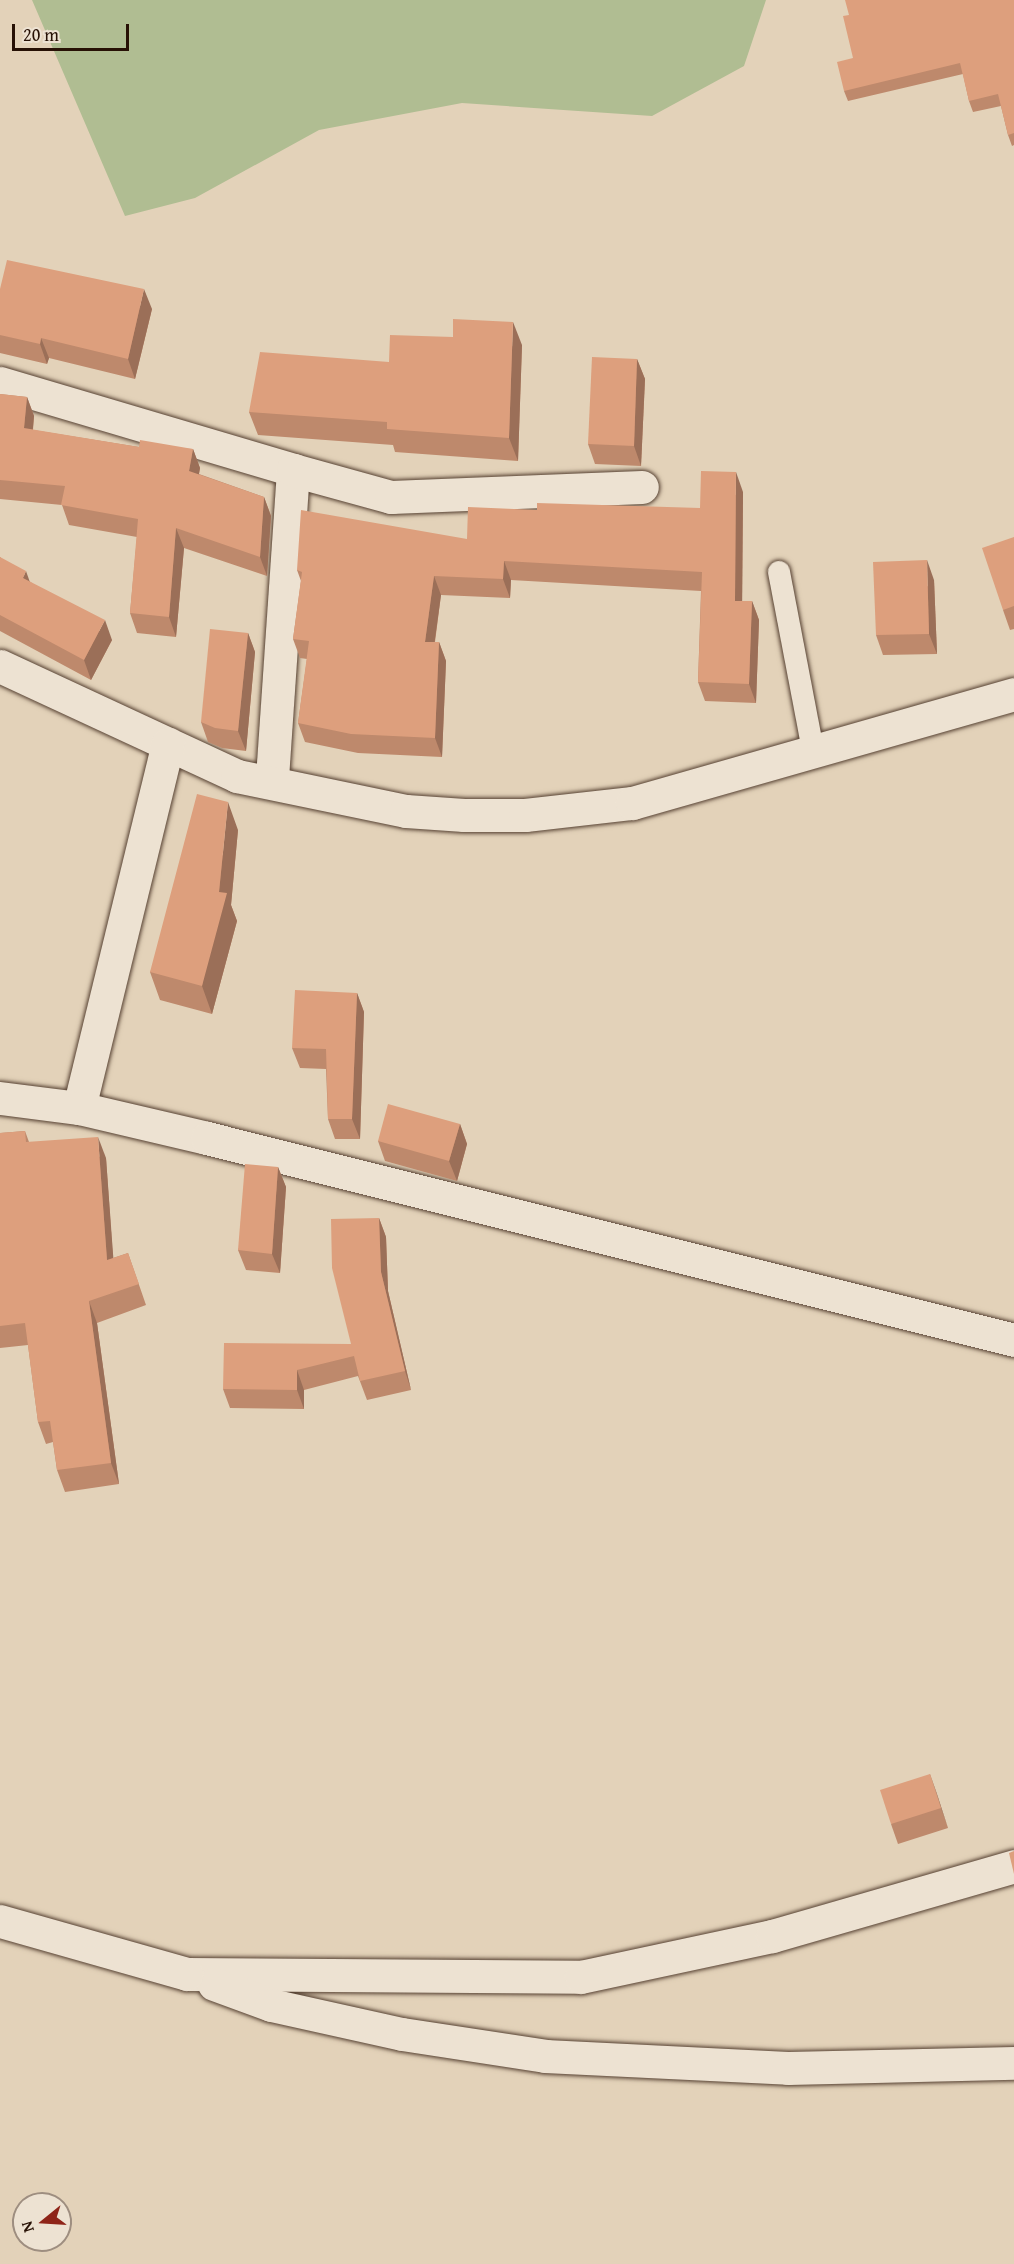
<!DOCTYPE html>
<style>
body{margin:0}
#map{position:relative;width:1014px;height:2264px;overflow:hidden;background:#e3d2b9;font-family:"Gentium Book Plus",serif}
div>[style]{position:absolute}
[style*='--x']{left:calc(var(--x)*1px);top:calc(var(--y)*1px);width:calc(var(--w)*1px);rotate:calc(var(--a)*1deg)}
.green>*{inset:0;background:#b0bd92}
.roads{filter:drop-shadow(0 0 2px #564132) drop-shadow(0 0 2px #564132)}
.lane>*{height:22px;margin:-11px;padding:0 11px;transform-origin:11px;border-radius:11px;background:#ede2d2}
.street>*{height:33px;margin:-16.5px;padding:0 16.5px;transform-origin:16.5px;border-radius:16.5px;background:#ede2d2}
.secondary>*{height:33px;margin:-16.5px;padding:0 16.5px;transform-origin:16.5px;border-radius:16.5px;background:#ede2d2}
.wall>*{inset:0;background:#be896c}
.shaded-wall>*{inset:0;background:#9b6f58}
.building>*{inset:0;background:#dd9f7d}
span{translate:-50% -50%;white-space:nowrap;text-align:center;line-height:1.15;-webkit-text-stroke:6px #ede2d2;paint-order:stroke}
.north{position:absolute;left:12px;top:2192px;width:60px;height:60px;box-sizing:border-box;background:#ede2d2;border:2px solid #9e8e80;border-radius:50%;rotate:252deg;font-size:16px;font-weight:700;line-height:24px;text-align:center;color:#271105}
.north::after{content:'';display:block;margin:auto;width:21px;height:27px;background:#8f2418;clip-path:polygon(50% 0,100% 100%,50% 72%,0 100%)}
.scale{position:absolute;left:12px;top:24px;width:117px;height:27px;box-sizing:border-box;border:3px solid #271105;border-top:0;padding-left:8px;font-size:18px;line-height:21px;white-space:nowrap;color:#271105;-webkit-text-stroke:4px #ede2d2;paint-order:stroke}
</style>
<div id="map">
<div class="green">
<i style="clip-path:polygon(32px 0,766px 0,744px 66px,652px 116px,462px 103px,319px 130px,195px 198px,125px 216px)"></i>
</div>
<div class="roads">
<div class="lane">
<i style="--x:779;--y:572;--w:186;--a:79.2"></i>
</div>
<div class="street">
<i style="--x:0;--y:383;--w:306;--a:16.5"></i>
<i style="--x:293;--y:470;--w:313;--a:93.9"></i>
<i style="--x:293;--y:470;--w:102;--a:15.4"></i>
<i style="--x:391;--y:497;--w:251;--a:-2.3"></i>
<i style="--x:0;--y:666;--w:261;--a:24.9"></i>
<i style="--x:237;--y:776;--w:173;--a:11.7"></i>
<i style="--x:406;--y:811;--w:58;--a:3.9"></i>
<i style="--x:464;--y:815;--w:61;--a:0"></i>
<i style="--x:525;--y:815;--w:108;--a:-6.4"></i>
<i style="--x:632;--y:803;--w:397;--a:-15.9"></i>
<i style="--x:79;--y:1108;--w:375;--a:-76.3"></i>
<i style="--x:187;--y:1974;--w:394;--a:0.4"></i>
<i style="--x:581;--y:1977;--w:195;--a:-12.1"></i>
<i style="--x:772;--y:1936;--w:252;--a:-16.1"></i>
<i style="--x:214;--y:1984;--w:61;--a:20.2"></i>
<i style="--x:271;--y:2005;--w:134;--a:12.5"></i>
<i style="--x:402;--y:2034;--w:145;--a:8.7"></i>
<i style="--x:545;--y:2056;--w:243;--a:2.8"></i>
<i style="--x:788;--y:2068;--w:226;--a:-1.3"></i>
</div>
<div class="secondary">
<i style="--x:0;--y:1098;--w:80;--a:7.2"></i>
<i style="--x:79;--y:1108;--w:131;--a:13.2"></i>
<i style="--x:207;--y:1138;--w:832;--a:14.05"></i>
<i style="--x:0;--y:1921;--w:194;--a:15.8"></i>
</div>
</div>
<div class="wall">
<i style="clip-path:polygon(1014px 0,1014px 145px,1012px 146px,1008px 135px,1001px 106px,973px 112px,969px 101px,963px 74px,848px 101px,844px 91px,853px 58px)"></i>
<i style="clip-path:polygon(0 289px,152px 309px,135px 379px,49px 358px,47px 364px,0 353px)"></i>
<i style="clip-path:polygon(522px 345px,518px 461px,395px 452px,393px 445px,258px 435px,249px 412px,389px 362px)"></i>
<i style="clip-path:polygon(637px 359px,645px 379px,641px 466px,595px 464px,588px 444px)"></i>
<i style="clip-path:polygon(0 394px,27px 397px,34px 416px,33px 430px,139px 447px,193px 449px,200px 468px,199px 474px,264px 497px,271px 516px,267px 576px,184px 548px,176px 637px,137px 633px,130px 613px,137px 537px,69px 525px,62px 505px,0 499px)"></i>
<i style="clip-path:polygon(743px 492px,742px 601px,752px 601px,759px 620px,756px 703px,705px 701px,698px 682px,701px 591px,511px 580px,510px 598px,441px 595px,435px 642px,439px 642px,446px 661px,442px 757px,358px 753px,305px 742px,298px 723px,307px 659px,300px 658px,293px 639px,301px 581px,297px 570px,467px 539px,537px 510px,700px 508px)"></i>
<i style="clip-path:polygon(1014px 537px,1014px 629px,1010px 630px,1003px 610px)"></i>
<i style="clip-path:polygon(0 557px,29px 581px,112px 640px,91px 680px,0 631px)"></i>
<i style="clip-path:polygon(934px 580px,937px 654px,883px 655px,876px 635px)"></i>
<i style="clip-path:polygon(248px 633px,255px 652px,246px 751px,222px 748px,208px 742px,201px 722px)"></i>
<i style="clip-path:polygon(238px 830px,231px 905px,237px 921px,212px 1014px,160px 1000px,150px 972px)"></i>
<i style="clip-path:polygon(357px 993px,364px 1012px,360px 1139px,335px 1139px,328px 1119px,326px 1069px,300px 1068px,292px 1048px)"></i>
<i style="clip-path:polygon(460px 1124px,467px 1144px,457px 1181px,385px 1161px,378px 1141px)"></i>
<i style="clip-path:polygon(25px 1131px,29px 1142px,106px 1158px,113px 1258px,128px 1253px,146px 1305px,97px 1323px,119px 1484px,65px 1492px,57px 1470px,53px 1442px,46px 1444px,38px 1422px,28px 1345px,0 1348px,0 1133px)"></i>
<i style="clip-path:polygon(278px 1167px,286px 1187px,280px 1273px,246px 1270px,238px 1250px)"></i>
<i style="clip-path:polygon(379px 1218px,386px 1237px,388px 1291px,411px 1390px,367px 1400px,358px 1376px,304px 1390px,304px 1409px,230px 1408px,223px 1389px,351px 1344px)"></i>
<i style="clip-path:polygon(930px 1774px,948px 1828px,898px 1844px,891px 1824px)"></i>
</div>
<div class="shaded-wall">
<i style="clip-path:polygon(144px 289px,152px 309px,135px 379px,128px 359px)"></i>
<i style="clip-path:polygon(513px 322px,522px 345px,518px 461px,509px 438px)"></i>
<i style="clip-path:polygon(41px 338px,49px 358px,47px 364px,40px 344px)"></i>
<i style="clip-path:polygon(637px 359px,645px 379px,641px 466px,634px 446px)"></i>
<i style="clip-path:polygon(27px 397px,34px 416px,31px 448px,24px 428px)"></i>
<i style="clip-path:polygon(193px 449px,200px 468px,196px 490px,189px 471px)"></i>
<i style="clip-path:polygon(736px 472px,743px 492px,742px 620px,735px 601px)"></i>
<i style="clip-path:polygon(264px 497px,271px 516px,267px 576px,260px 557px)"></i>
<i style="clip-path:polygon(176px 528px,184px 548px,176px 637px,169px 617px)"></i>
<i style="clip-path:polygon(927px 560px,934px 580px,937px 654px,929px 634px)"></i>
<i style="clip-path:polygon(504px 561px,511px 580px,510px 598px,503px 579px)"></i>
<i style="clip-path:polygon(26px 571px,33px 591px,23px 578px)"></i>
<i style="clip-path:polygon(434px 576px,441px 595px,432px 661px,425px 642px)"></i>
<i style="clip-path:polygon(752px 601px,759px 620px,756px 703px,749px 684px)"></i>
<i style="clip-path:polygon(105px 620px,112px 640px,91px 680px,84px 660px)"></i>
<i style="clip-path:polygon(248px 633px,255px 652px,246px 751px,238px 731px)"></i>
<i style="clip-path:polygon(439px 642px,446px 661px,442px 757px,435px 738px)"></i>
<i style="clip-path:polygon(228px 802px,238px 830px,231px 905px,237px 921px,212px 1014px,202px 986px,219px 892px)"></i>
<i style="clip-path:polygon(357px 993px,364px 1012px,360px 1139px,352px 1119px)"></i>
<i style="clip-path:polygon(460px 1124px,467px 1144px,457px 1181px,449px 1161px)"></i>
<i style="clip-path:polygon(98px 1137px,106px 1158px,115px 1281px,107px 1260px)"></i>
<i style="clip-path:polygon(278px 1167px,286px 1187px,280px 1273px,272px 1254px)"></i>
<i style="clip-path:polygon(379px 1218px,386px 1237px,388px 1291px,411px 1390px,405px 1371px,381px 1272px)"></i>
<i style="clip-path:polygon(89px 1301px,97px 1323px,119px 1484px,111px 1463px)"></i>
<i style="clip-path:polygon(297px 1370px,304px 1390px,304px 1409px,297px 1390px)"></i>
<i style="clip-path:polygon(930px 1774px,937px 1794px,948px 1828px,941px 1808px)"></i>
</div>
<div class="building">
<i style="clip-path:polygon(845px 0,1014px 0,1014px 133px,1008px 135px,998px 94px,969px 101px,960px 63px,844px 91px,837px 62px,853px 58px,843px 16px,849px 15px)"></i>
<i style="clip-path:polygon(7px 260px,144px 289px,128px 359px,41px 338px,40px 344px,0 335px,0 289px)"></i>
<i style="clip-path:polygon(453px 319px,513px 322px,509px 438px,387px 429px,387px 422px,249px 412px,260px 352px,389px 362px,390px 335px,453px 337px)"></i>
<i style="clip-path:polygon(592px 357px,637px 359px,634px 446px,588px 444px)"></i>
<i style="clip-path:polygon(0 394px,27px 397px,24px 428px,139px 447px,140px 440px,193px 449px,189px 471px,264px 497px,260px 557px,176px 528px,169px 617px,130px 613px,138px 519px,61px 505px,65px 486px,0 480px)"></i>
<i style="clip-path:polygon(701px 471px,736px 472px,735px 601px,752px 601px,749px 684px,698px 682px,702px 572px,504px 561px,503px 579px,434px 576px,425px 642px,439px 642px,435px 738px,351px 734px,298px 723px,309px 641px,293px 639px,302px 572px,297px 570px,301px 510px,467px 539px,468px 507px,537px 510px,537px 503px,700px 508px)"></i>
<i style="clip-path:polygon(1014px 537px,1014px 606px,1003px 610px,982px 548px)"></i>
<i style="clip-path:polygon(0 557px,26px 571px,23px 578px,105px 620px,84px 660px,0 615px)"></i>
<i style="clip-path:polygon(927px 560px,929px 634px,876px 635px,873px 562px)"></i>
<i style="clip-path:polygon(210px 629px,248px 633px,238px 731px,215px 728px,201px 722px)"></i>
<i style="clip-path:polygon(197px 794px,228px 802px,219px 892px,227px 893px,202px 986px,150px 972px)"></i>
<i style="clip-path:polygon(295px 990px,357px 993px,352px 1119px,328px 1119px,326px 1049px,292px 1048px)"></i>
<i style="clip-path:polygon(388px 1104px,460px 1124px,449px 1161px,378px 1141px)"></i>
<i style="clip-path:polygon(25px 1131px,26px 1142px,98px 1137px,107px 1260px,128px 1253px,139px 1284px,89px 1301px,111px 1463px,57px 1470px,50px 1421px,38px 1422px,25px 1323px,0 1326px,0 1133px)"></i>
<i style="clip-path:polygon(245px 1164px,278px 1167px,272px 1254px,238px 1250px)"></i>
<i style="clip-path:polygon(379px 1218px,381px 1272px,405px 1371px,360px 1381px,354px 1356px,297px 1370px,297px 1390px,223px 1389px,224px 1343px,351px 1344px,332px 1268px,331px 1219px)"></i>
<i style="clip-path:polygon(930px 1774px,941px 1808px,891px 1824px,880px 1790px)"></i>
<i style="clip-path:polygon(1014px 1851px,1014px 1874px,1009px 1853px)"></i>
</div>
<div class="north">N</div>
<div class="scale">20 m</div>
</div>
